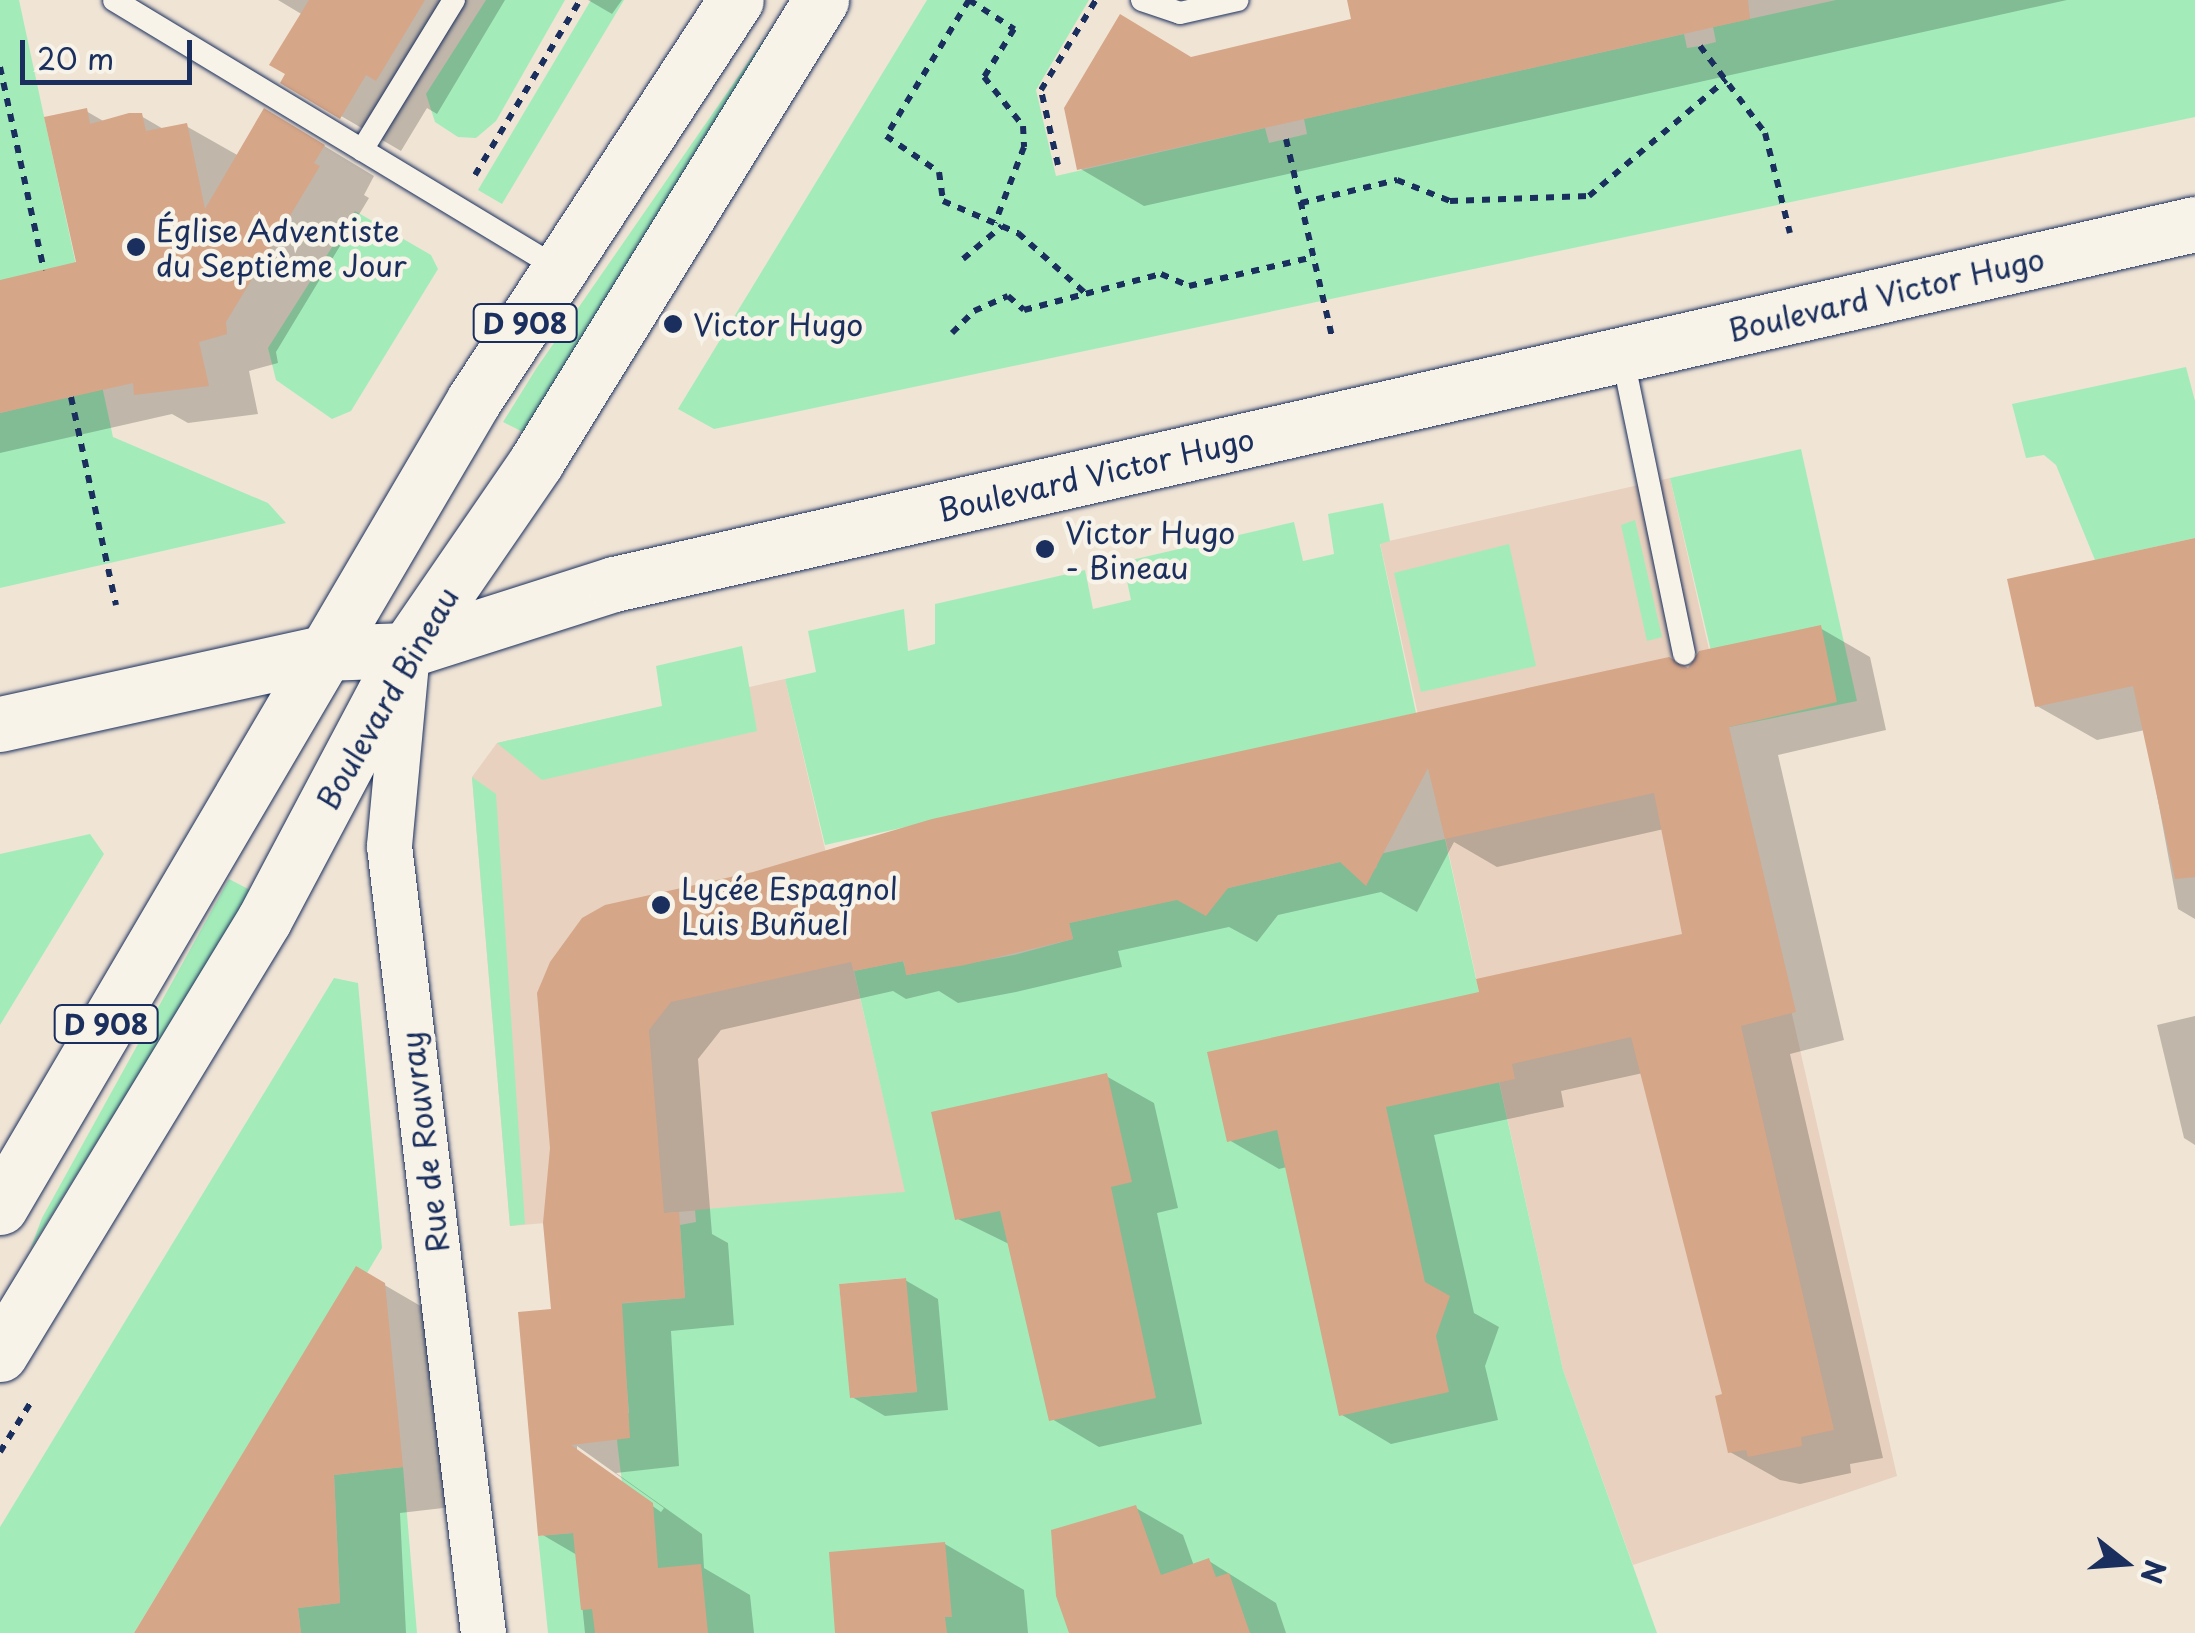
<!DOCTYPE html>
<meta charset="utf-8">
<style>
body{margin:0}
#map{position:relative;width:2195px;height:1633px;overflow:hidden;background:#f0e4d5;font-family:"Playpen Sans",sans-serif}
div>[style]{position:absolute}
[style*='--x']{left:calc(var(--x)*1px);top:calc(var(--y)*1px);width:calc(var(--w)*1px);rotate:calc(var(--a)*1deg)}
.built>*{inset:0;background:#e8d1be}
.green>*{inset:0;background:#a3ecba}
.shadow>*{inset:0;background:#0003}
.building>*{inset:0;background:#d6a688}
.path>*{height:6px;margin-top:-3px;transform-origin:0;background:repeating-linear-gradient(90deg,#1b2f5e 0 8px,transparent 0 16px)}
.roads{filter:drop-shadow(0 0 2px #1b2f5e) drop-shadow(0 0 2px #1b2f5e)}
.service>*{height:22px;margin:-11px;padding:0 11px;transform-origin:11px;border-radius:11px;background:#f7f3e8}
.minor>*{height:45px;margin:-22.5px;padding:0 22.5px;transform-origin:22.5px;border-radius:22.5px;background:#f7f3e8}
.tertiary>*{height:55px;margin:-27.5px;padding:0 27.5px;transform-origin:27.5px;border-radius:27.5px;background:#f7f3e8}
.primary>*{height:55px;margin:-27.5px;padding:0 27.5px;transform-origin:27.5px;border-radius:27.5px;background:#f7f3e8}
.dots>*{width:28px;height:28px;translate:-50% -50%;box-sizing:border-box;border:5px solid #f7f3e8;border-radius:50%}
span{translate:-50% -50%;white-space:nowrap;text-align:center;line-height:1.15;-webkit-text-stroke:9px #f7f3e8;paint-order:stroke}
.shield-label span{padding:2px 8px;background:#f7f3e8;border:2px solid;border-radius:8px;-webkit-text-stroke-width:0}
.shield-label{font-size:28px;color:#1b2f5e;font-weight:700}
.poi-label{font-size:30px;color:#1b2f5e}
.left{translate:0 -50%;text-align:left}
.street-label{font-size:30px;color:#1b2f5e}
.north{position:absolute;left:2075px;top:1513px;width:100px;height:100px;-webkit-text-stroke:8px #f7f3e8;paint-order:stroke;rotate:107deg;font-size:28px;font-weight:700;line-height:40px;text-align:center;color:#1b2f5e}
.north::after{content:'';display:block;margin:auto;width:35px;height:45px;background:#1b2f5e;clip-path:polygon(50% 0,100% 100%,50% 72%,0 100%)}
.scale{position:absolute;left:20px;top:40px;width:172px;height:45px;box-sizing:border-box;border:5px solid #1b2f5e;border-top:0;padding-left:12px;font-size:30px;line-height:35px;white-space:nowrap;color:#1b2f5e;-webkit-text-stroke:8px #f7f3e8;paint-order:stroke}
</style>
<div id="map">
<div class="built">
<i style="clip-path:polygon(1670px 478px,1897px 1476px,1633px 1565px,1563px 1370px,1380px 543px)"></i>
<i style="clip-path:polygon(785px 679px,906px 1193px,510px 1226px,472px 777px,497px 743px)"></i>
</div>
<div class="green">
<i style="clip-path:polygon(0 0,19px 0,113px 437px,268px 503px,286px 523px,0 588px,0 413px,37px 404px,0 280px)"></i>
<i style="clip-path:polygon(486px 0,565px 0,496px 121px,476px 138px,458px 137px,435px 122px,426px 94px)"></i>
<i style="clip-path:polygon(591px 0,624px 0,502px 204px,478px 190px)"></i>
<i style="clip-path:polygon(927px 0,1089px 0,1036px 90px,1056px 176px,1265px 128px,1269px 143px,1307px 134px,1304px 119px,1684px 34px,1687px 48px,1700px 46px,1716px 42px,1713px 27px,1836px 0,2195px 0,2195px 117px,714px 429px,678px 409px)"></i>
<i style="clip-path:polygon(785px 9px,527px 434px,503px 422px,536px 369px)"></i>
<i style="clip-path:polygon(355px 211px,431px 255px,438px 269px,351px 411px,332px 419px,276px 380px,268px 348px)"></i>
<i style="clip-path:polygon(2186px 367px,2195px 401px,2195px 538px,2095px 560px,2056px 465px,2044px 455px,2026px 458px,2012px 404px)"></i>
<i style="clip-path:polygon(1801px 449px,1857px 701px,1729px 727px,1670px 478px)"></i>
<i style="clip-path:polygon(1383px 503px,1390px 541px,1380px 544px,1416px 713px,825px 845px,785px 679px,816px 672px,808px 631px,904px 609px,908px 651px,935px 644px,935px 604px,1085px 570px,1093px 609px,1131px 600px,1123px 562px,1294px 522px,1303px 561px,1334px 554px,1328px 514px)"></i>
<i style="clip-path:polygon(1635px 520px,1662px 637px,1647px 641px,1621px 525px)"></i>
<i style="clip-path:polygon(1509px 544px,1536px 666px,1421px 692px,1394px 573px)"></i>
<i style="clip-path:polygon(742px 646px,757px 731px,542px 780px,497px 743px,662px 706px,656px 666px)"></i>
<i style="clip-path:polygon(472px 777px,496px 794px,525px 1224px,510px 1226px)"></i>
<i style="clip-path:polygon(90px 834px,104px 854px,0 1025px,0 854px)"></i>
<i style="clip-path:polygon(evenodd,1445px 839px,1563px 1370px,1657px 1633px,548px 1633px,538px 1536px,654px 1526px,652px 1502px,624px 1500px,614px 1415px,629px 1413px,626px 1376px,605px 1305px,685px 1298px,680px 1225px,696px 1222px,695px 1210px,905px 1192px,854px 971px,903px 961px,907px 975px,1014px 955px,1073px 939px,1069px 923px,1183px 898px,1207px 910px,1220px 890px,1344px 861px,1358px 875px,1376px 868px,1380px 854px,1445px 839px,905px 1278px,917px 1392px,851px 1398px,839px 1284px,905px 1278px)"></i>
<i style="clip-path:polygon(229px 879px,252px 891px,30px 1250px,42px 1218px)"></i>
<i style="clip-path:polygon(334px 978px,358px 983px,382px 1248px,367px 1273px,356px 1267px,134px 1633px,0 1633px,0 1527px)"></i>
<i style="clip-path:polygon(403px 1467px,417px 1633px,301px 1633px,298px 1608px,340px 1603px,334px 1475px)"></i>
</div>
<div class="shadow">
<i style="clip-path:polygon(278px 0,505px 0,437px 114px,427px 108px,401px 151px,283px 82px,303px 15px)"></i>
<i style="clip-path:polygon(588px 0,622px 0,612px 14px)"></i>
<i style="clip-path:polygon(1380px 0,2067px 0,1144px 206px,1079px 168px,1195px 60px,1387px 13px)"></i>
<i style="clip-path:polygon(86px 111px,105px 122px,141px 116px,165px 130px,186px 126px,239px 156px,316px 141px,374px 176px,364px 195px,369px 198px,276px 352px,278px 363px,249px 371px,258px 414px,188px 423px,172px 414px,0 453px,0 282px,78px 264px)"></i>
<i style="clip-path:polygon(2195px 540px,2195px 919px,2178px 909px,2145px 730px,2097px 740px,2037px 706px)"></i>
<i style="clip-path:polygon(evenodd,1820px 628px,1870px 657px,1886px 730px,1778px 755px,1844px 1040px,1790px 1054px,1883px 1458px,1850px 1464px,1851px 1473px,1800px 1484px,1780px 1480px,1730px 1452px,1725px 1396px,1643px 1073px,1561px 1091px,1564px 1107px,1434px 1135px,1474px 1313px,1499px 1327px,1485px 1366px,1498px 1420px,1391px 1444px,1342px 1415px,1287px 1167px,1279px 1169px,1229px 1140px,1482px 994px,1685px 936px,1664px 829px,1497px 867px,1454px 842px,1417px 912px,1381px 892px,1278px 915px,1257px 942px,1229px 927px,1118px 951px,1122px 967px,1016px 992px,958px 1003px,939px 991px,906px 999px,893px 991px,721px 1030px,698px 1059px,712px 1234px,728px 1243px,734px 1325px,671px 1331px,679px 1466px,616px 1473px,702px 1534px,704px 1568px,750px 1595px,754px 1633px,585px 1633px,577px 1555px,541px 1534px,554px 1311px,552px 1148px,540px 993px,1689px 671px,1820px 628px,577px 1446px,664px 1508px,661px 1512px,577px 1452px,577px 1446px)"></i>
<i style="clip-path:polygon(2195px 1016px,2195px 1145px,2184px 1138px,2157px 1025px)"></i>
<i style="clip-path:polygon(1106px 1076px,1154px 1103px,1178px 1208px,1157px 1213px,1202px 1424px,1099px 1447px,1052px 1419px,1011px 1245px,958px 1219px)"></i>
<i style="clip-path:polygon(357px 1269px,424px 1308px,469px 1505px,400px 1513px,406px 1633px,137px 1633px)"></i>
<i style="clip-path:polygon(905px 1280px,938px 1299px,948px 1410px,885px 1416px,852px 1397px)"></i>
<i style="clip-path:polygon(1136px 1508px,1183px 1535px,1194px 1566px,1209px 1561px,1276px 1603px,1286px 1633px,1072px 1633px)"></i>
<i style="clip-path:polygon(945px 1544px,1024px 1590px,1028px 1633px,838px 1633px)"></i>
</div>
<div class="building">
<i style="clip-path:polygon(309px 0,425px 0,376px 81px,366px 75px,340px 119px,280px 83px,285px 74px,269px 65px)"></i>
<i style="clip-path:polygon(1347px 0,1748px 0,1750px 19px,1077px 170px,1064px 108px,1120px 14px,1191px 57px,1351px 19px)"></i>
<i style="clip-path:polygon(87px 108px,90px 124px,129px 113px,142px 113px,146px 131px,187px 123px,205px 209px,264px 108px,325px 145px,314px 163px,320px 166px,226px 322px,227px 334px,199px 342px,209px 386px,134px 395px,133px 383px,0 413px,0 280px,76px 262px,44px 117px)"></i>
<i style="clip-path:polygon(2195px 538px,2195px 877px,2175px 879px,2133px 686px,2035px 707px,2007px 579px)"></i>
<i style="clip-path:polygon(1821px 625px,1837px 702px,1729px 727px,1796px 1012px,1741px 1026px,1834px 1430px,1801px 1437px,1802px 1446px,1748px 1457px,1746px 1450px,1728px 1453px,1715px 1396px,1722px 1394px,1631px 1037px,1512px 1064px,1515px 1079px,1386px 1107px,1425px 1282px,1450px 1296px,1436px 1336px,1449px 1392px,1339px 1416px,1277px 1130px,1227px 1142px,1207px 1052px,1479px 992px,1476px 979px,1682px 934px,1654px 793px,1445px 839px,1428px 768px,1366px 886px,1340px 862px,1228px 888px,1206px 916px,1177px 900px,1069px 923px,1073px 939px,965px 965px,906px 975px,904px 961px,854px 971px,851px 962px,671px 1002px,649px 1030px,664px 1213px,679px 1212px,685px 1298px,622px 1303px,630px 1438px,571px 1445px,653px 1503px,658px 1568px,701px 1564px,708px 1633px,595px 1633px,592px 1609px,581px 1610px,573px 1533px,538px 1536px,518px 1312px,551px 1309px,543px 1223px,550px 1148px,537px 993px,550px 962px,582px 918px,605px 905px,753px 872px,932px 819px,1669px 657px,1688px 668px,1699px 651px)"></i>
<i style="clip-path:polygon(1107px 1073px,1132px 1182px,1111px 1187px,1156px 1398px,1049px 1421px,1000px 1211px,955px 1220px,931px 1112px)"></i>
<i style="clip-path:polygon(356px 1266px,385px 1283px,403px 1467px,334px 1475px,340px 1603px,298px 1608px,301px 1633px,134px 1633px)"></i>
<i style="clip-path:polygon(906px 1278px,917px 1392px,850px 1398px,839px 1284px)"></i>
<i style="clip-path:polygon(1136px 1505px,1161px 1575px,1209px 1558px,1216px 1577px,1229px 1573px,1250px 1633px,1069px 1633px,1056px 1596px,1051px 1530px)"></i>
<i style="clip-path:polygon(945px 1542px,952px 1617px,945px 1617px,947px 1633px,835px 1633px,829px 1552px)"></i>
</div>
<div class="path">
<i style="--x:969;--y:0;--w:159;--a:121.4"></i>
<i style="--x:886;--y:136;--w:64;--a:34.2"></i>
<i style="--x:939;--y:172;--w:29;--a:82"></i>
<i style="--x:943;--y:201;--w:82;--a:23.1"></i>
<i style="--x:1018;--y:233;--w:90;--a:41.8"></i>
<i style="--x:969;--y:0;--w:54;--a:32.8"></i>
<i style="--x:1014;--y:29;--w:57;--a:122"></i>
<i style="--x:984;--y:77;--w:63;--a:51.5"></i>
<i style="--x:1023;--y:126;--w:21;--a:87"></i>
<i style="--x:1024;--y:147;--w:81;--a:110.9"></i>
<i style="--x:1700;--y:46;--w:109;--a:53.2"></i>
<i style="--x:1765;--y:133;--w:103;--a:76"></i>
<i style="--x:0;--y:67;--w:208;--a:77.8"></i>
<i style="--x:1286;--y:139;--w:202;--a:76.9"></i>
<i style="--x:1058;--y:165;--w:77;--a:-102.8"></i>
<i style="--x:1041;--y:90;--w:105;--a:-58.6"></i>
<i style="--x:475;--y:175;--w:204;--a:-59"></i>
<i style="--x:1301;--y:203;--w:99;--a:-13.5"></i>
<i style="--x:1397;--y:180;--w:57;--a:21.6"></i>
<i style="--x:1450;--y:201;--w:139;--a:-2.1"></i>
<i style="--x:1589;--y:196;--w:180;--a:-40.3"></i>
<i style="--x:963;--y:259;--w:51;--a:-40.2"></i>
<i style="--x:952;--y:333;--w:31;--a:-45"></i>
<i style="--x:974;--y:311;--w:37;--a:-24"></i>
<i style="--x:1008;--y:296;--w:21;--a:41"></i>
<i style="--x:1024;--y:310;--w:142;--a:-14.7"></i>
<i style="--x:1161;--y:274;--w:30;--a:23"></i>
<i style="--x:1189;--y:286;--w:128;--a:-13.1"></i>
<i style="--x:71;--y:397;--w:213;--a:77.8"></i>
<i style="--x:0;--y:1452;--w:59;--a:-58.2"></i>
</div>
<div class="roads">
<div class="service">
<i style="--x:114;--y:0;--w:522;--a:31.13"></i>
<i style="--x:1142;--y:0;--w:40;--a:18.9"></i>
<i style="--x:1180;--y:13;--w:59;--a:-12.6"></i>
<i style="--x:362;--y:150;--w:176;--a:-58.5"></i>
<i style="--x:1622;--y:354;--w:306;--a:78.3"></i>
</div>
<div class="minor">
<i style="--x:406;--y:662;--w:185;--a:95.3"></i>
<i style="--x:389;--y:846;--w:793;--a:83.19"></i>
</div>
<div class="tertiary">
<i style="--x:0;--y:724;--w:331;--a:-12.4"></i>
<i style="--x:323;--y:653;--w:84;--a:-2"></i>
<i style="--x:407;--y:650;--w:217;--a:-17.7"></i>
<i style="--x:614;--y:584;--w:1621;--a:-12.83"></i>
</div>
<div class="primary">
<i style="--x:0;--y:1207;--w:936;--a:-59.57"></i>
<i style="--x:474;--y:400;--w:478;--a:-56.8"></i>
<i style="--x:0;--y:1354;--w:508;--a:-58.69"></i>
<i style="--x:264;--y:920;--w:306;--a:-62.1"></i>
<i style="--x:407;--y:650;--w:228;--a:-55.5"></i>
<i style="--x:536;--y:462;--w:543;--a:-58.33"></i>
</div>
</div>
<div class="dots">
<i style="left:136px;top:247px;background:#1b2f5e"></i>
<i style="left:673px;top:324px;background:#1b2f5e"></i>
<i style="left:1045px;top:549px;background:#1b2f5e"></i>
<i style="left:661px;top:905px;background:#1b2f5e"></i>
</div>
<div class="shield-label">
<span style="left:525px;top:323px">D 908</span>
<span style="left:106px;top:1024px">D 908</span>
</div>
<div class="poi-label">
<span class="left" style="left:156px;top:247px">Église Adventiste<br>du Septième Jour</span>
<span class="left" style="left:693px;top:324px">Victor Hugo</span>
<span class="left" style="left:1065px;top:549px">Victor Hugo<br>- Bineau</span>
<span class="left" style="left:681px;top:905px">Lycée Espagnol<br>Luis Buñuel</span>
</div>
<div class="street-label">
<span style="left:1886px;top:294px;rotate:-13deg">Boulevard Victor Hugo</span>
<span style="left:1096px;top:474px;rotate:-13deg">Boulevard Victor Hugo</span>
<span style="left:387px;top:698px;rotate:-60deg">Boulevard Bineau</span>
<span style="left:424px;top:1142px;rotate:-97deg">Rue de Rouvray</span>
</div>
<div class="north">N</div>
<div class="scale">20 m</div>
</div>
